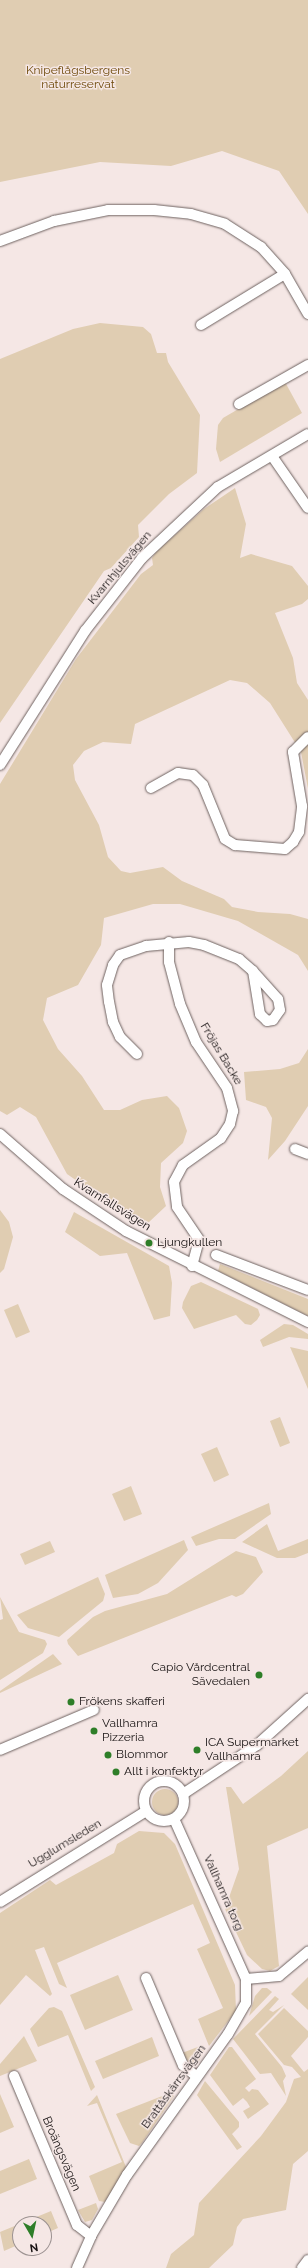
<!DOCTYPE html>
<meta charset="utf-8">
<style>
body{margin:0}
#map{position:relative;width:308px;height:2268px;overflow:hidden;background:#f5e7e5;font-family:Raleway,sans-serif}
div>[style]{position:absolute}
[style*='--x']{left:calc(var(--x)*1px);top:calc(var(--y)*1px);width:calc(var(--w)*1px);rotate:calc(var(--a)*1deg)}
.green>*{inset:0;background:#e0cdb2}
.round{border-radius:50%}
.roads{filter:drop-shadow(0 0 1px #6e6260) drop-shadow(0 0 1px #6e6260)}
.minor>*{height:10px;margin:-5px;padding:0 5px;transform-origin:5px;border-radius:5px;background:#fff}
.minor>.ring{margin:-5px;padding:0;box-sizing:content-box;background:none;border:10px solid #fff;border-radius:50%}
.dots>*{width:11px;height:11px;translate:-50% -50%;box-sizing:border-box;border:2px solid #f5e7e5;border-radius:50%}
span{translate:-50% -50%;white-space:nowrap;text-align:center;line-height:1.15;-webkit-text-stroke:3px #f5e7e5;paint-order:stroke}
.park-label{font-size:12px;color:#6e4909}
.street-label{font-size:12px;color:#171212}
.poi-label{font-size:12px;color:#171212}
.left{translate:0 -50%;text-align:left}
.right{translate:-100% -50%;text-align:right}
.north{position:absolute;left:12px;top:2216px;width:40px;height:40px;box-sizing:border-box;background:#f5e7e5;border:1px solid #9c9291;border-radius:50%;rotate:171deg;font-size:11px;font-weight:700;line-height:16px;text-align:center;color:#171212}
.north::after{content:'';display:block;margin:auto;width:14px;height:18px;background:#2e7e28;clip-path:polygon(50% 0,100% 100%,50% 72%,0 100%)}
</style>
<div id="map">
<div class="green">
<i style="clip-path:polygon(0 0,308px 0,308px 214px,279px 171px,222px 151px,171px 166px,100px 162px,0 182px)"></i>
<i style="clip-path:polygon(100px 323px,143px 327px,151px 334px,157px 353px,166px 353px,168px 362px,200px 415px,197px 473px,169px 494px,138px 525px,139px 537px,111px 568px,104px 571px,0 723px,0 359px,73px 329px)"></i>
<i style="clip-path:polygon(285px 382px,302px 413px,220px 462px,216px 449px,218px 425px,223px 418px)"></i>
<i style="clip-path:polygon(235px 488px,246px 524px,240px 558px,251px 554px,292px 566px,308px 586px,308px 599px,302px 604px,275px 613px,293px 658px,297px 683px,308px 700px,308px 789px,301px 752px,270px 703px,247px 683px,230px 680px,135px 724px,131px 744px,103px 742px,84px 751px,73px 765px,75px 780px,99px 825px,108px 857px,121px 871px,130px 873px,163px 867px,182px 881px,224px 899px,232px 907px,258px 912px,290px 914px,308px 919px,308px 971px,298px 955px,238px 921px,180px 904px,153px 904px,104px 918px,101px 945px,78px 985px,47px 998px,43px 1020px,58px 1049px,82px 1076px,104px 1110px,120px 1110px,142px 1100px,167px 1096px,179px 1108px,187px 1131px,183px 1143px,161px 1163px,160px 1187px,166px 1206px,148px 1223px,119px 1210px,67px 1174px,36px 1117px,20px 1107px,7px 1115px,0 1111px,0 784px,76px 659px,141px 574px,153px 565px,152px 558px,156px 552px,204px 509px)"></i>
<i style="clip-path:polygon(308px 1049px,308px 1106px,285px 1141px,268px 1160px,272px 1118px,266px 1107px,246px 1100px,244px 1072px,280px 1069px,299px 1063px)"></i>
<i style="clip-path:polygon(0 1210px,9px 1222px,13px 1237px,4px 1269px,0 1273px)"></i>
<i style="clip-path:polygon(74px 1212px,169px 1266px,172px 1283px,170px 1316px,154px 1320px,127px 1253px,100px 1256px,65px 1232px)"></i>
<i style="clip-path:polygon(220px 1264px,308px 1299px,308px 1316px,218px 1271px)"></i>
<i style="clip-path:polygon(201px 1282px,258px 1309px,260px 1315px,257px 1320px,251px 1325px,245px 1324px,236px 1315px,194px 1329px,182px 1308px,183px 1302px,191px 1286px)"></i>
<i style="clip-path:polygon(18px 1304px,30px 1332px,16px 1338px,4px 1310px)"></i>
<i style="clip-path:polygon(284px 1324px,293px 1325px,308px 1334px,308px 1339px,289px 1337px,263px 1347px,260px 1340px)"></i>
<i style="clip-path:polygon(290px 1347px,308px 1351px,308px 1389px)"></i>
<i style="clip-path:polygon(280px 1417px,290px 1443px,280px 1447px,270px 1421px)"></i>
<i style="clip-path:polygon(217px 1447px,229px 1475px,214px 1482px,201px 1454px)"></i>
<i style="clip-path:polygon(131px 1486px,142px 1514px,124px 1521px,112px 1494px)"></i>
<i style="clip-path:polygon(269px 1503px,271px 1514px,235px 1539px,219px 1539px,196px 1546px,191px 1537px)"></i>
<i style="clip-path:polygon(267px 1524px,278px 1551px,308px 1539px,308px 1553px,295px 1558px,277px 1558px,242px 1542px)"></i>
<i style="clip-path:polygon(184px 1540px,188px 1550px,158px 1583px,138px 1594px,113px 1598px,105px 1575px)"></i>
<i style="clip-path:polygon(50px 1541px,55px 1552px,25px 1565px,20px 1554px)"></i>
<i style="clip-path:polygon(236px 1551px,256px 1557px,263px 1572px,243px 1594px,236px 1597px,232px 1595px,78px 1656px,68px 1644px,67px 1640px,93px 1617px,105px 1611px,167px 1594px)"></i>
<i style="clip-path:polygon(98px 1577px,105px 1594px,103px 1601px,59px 1637px,28px 1628px,17px 1615px)"></i>
<i style="clip-path:polygon(0 1597px,19px 1632px,45px 1640px,47px 1644px,43px 1653px,0 1680px,0 1620px,3px 1619px)"></i>
<i style="clip-path:polygon(53px 1654px,62px 1664px,0 1693px,0 1691px)"></i>
<i style="clip-path:polygon(308px 1751px,308px 1828px,267px 1846px,279px 1966px,270px 1971px,262px 1969px,247px 1955px,225px 1909px,239px 1869px,226px 1787px,231px 1787px,243px 1804px,281px 1776px)"></i>
<i class="round" style="left:152px;top:1789px;width:26px;height:26px"></i>
<i style="clip-path:polygon(139px 1831px,164px 1833px,175px 1844px,235px 1985px,236px 2011px,209px 2046px,198px 2019px,223px 2008px,197px 1949px,210px 1943px,193px 1904px,57px 1963px,67px 1988px,59px 1984px,44px 1947px,35px 1950px,52px 1994px,50px 1996px,26px 1975px,0 2005px,0 1913px,50px 1880px,56px 1885px,114px 1853px,117px 1844px)"></i>
<i style="clip-path:polygon(118px 1975px,133px 2010px,85px 2030px,70px 1995px)"></i>
<i style="clip-path:polygon(308px 1977px,308px 2010px,291px 1994px)"></i>
<i style="clip-path:polygon(262px 1988px,267px 1988px,272px 1992px,249px 2016px,255px 1996px)"></i>
<i style="clip-path:polygon(275px 1996px,279px 1999px,269px 2010px,273px 2012px,284px 2005px,255px 2034px,282px 2067px,286px 2076px,283px 2081px,286px 2096px,271px 2073px,260px 2074px,233px 2039px)"></i>
<i style="clip-path:polygon(54px 2007px,62px 2011px,95px 2087px,91px 2091px,68px 2035px,38px 2047px,30px 2029px,49px 2008px)"></i>
<i style="clip-path:polygon(284px 2008px,308px 2031px,308px 2037px,291px 2056px,304px 2072px,308px 2069px,308px 2151px,293px 2164px,286px 2210px,243px 2219px,237px 2227px,233px 2245px,209px 2268px,166px 2268px,171px 2254px,194px 2235px,199px 2203px,261px 2136px,286px 2102px,294px 2079px,301px 2077px,292px 2067px,284px 2065px,258px 2034px)"></i>
<i style="clip-path:polygon(24px 2036px,37px 2061px,0 2076px,0 2064px)"></i>
<i style="clip-path:polygon(152px 2037px,159px 2056px,103px 2079px,95px 2061px)"></i>
<i style="clip-path:polygon(203px 2045px,205px 2050px,199px 2061px,190px 2064px,182px 2053px)"></i>
<i style="clip-path:polygon(229px 2047px,232px 2047px,256px 2079px,245px 2088px,249px 2092px,252px 2089px,258px 2090px,269px 2104px,248px 2119px,243px 2111px,250px 2107px,247px 2102px,243px 2098px,233px 2106px,210px 2075px)"></i>
<i style="clip-path:polygon(205px 2081px,239px 2122px,239px 2127px,232px 2134px,242px 2147px,237px 2150px,197px 2095px)"></i>
<i style="clip-path:polygon(170px 2093px,174px 2096px,142px 2143px,139px 2146px,130px 2143px,116px 2114px)"></i>
<i style="clip-path:polygon(0 2094px,14px 2127px,0 2133px)"></i>
<i style="clip-path:polygon(97px 2095px,126px 2167px,105px 2202px,99px 2201px,89px 2176px,122px 2162px,97px 2103px,87px 2106px)"></i>
<i style="clip-path:polygon(29px 2159px,37px 2179px,0 2194px,0 2171px)"></i>
<i style="clip-path:polygon(96px 2203px,98px 2209px,92px 2220px,85px 2222px,78px 2210px)"></i>
<i style="clip-path:polygon(51px 2211px,58px 2228px,44px 2234px,44px 2224px,20px 2224px,20px 2244px,4px 2251px,0 2232px)"></i>
</div>
<div class="roads">
<div class="minor">
<i style="--x:0;--y:241;--w:58;--a:-20.3"></i>
<i style="--x:54;--y:221;--w:55;--a:-11.5"></i>
<i style="--x:108;--y:210;--w:46;--a:0"></i>
<i style="--x:154;--y:210;--w:37;--a:6"></i>
<i style="--x:191;--y:214;--w:35;--a:16"></i>
<i style="--x:225;--y:224;--w:43;--a:32.6"></i>
<i style="--x:261;--y:247;--w:36;--a:48"></i>
<i style="--x:285;--y:274;--w:46;--a:60.1"></i>
<i style="--x:201;--y:325;--w:98;--a:-31.3"></i>
<i style="--x:239;--y:404;--w:79;--a:-29.5"></i>
<i style="--x:272;--y:456;--w:63;--a:55.3"></i>
<i style="--x:0;--y:765;--w:159;--a:-57.6"></i>
<i style="--x:85;--y:631;--w:93;--a:-52"></i>
<i style="--x:142;--y:558;--w:104;--a:-43.1"></i>
<i style="--x:218;--y:487;--w:104;--a:-30.5"></i>
<i style="--x:151;--y:788;--w:31;--a:-29"></i>
<i style="--x:178;--y:773;--w:15;--a:8"></i>
<i style="--x:193;--y:775;--w:14;--a:45"></i>
<i style="--x:203;--y:785;--w:58;--a:67.8"></i>
<i style="--x:225;--y:839;--w:12;--a:31"></i>
<i style="--x:235;--y:845;--w:50;--a:4.6"></i>
<i style="--x:285;--y:849;--w:11;--a:-41"></i>
<i style="--x:293;--y:842;--w:12;--a:-59"></i>
<i style="--x:299;--y:832;--w:26;--a:-83"></i>
<i style="--x:302;--y:806;--w:55;--a:-99.5"></i>
<i style="--x:293;--y:752;--w:21;--a:-45"></i>
<i style="--x:169;--y:942;--w:20;--a:90"></i>
<i style="--x:169;--y:962;--w:43;--a:75.3"></i>
<i style="--x:180;--y:1004;--w:41;--a:67.2"></i>
<i style="--x:196;--y:1042;--w:55;--a:56"></i>
<i style="--x:227;--y:1088;--w:24;--a:75"></i>
<i style="--x:233;--y:1111;--w:13;--a:103"></i>
<i style="--x:230;--y:1124;--w:17;--a:123"></i>
<i style="--x:221;--y:1138;--w:47;--a:144.6"></i>
<i style="--x:183;--y:1165;--w:19;--a:118"></i>
<i style="--x:174;--y:1182;--w:25;--a:83"></i>
<i style="--x:177;--y:1207;--w:40;--a:56"></i>
<i style="--x:199;--y:1240;--w:27;--a:105"></i>
<i style="--x:137;--y:1054;--w:24;--a:-135"></i>
<i style="--x:120;--y:1037;--w:17;--a:-115"></i>
<i style="--x:113;--y:1022;--w:20;--a:-101"></i>
<i style="--x:109;--y:1002;--w:17;--a:-97"></i>
<i style="--x:107;--y:985;--w:21;--a:-73"></i>
<i style="--x:113;--y:965;--w:12;--a:-55"></i>
<i style="--x:120;--y:955;--w:28;--a:-19"></i>
<i style="--x:146;--y:946;--w:43;--a:-5.3"></i>
<i style="--x:189;--y:942;--w:15;--a:11"></i>
<i style="--x:204;--y:945;--w:38;--a:22"></i>
<i style="--x:239;--y:959;--w:18;--a:41"></i>
<i style="--x:253;--y:971;--w:44;--a:80.8"></i>
<i style="--x:260;--y:1014;--w:10;--a:45"></i>
<i style="--x:267;--y:1021;--w:6;--a:-9"></i>
<i style="--x:273;--y:1020;--w:12;--a:-55"></i>
<i style="--x:280;--y:1010;--w:11;--a:-100"></i>
<i style="--x:278;--y:999;--w:38;--a:-132"></i>
<i style="--x:0;--y:1134;--w:84;--a:41.1"></i>
<i style="--x:63;--y:1189;--w:76;--a:33.7"></i>
<i style="--x:126;--y:1231;--w:203;--a:26.6"></i>
<i style="--x:295;--y:1149;--w:14;--a:21"></i>
<i style="--x:216;--y:1255;--w:98;--a:20.8"></i>
<i style="--x:0;--y:1750;--w:102;--a:-23.1"></i>
<i class="ring" style="left:144px;top:1781px;width:30px;height:30px"></i>
<i style="--x:183;--y:1794;--w:89;--a:-33.5"></i>
<i style="--x:257;--y:1745;--w:69;--a:-42"></i>
<i style="--x:0;--y:1902;--w:172;--a:-31.9"></i>
<i style="--x:146;--y:1978;--w:95;--a:67"></i>
<i style="--x:183;--y:2065;--w:18;--a:41"></i>
<i style="--x:246;--y:1979;--w:33;--a:-5"></i>
<i style="--x:279;--y:1976;--w:38;--a:-40"></i>
<i style="--x:14;--y:2076;--w:162;--a:67.1"></i>
<i style="--x:77;--y:2225;--w:18;--a:38"></i>
<i style="--x:77;--y:2268;--w:35;--a:-66"></i>
<i style="--x:91;--y:2236;--w:71;--a:-59.5"></i>
<i style="--x:127;--y:2175;--w:173;--a:-54.4"></i>
<i style="--x:228;--y:2034;--w:36;--a:-60"></i>
<i style="--x:246;--y:2003;--w:24;--a:-90"></i>
<i style="--x:246;--y:1979;--w:175;--a:-114.2"></i>
<i style="--x:302;--y:2268;--w:10;--a:-53"></i>
</div>
</div>
<div class="dots">
<i style="left:149px;top:1243px;background:#2e7e28"></i>
<i style="left:259px;top:1675px;background:#2e7e28"></i>
<i style="left:71px;top:1702px;background:#2e7e28"></i>
<i style="left:94px;top:1731px;background:#2e7e28"></i>
<i style="left:197px;top:1750px;background:#2e7e28"></i>
<i style="left:108px;top:1755px;background:#2e7e28"></i>
<i style="left:116px;top:1772px;background:#2e7e28"></i>
</div>
<div class="park-label">
<span style="left:78px;top:78px">Knipeflågsbergens<br>naturreservat</span>
</div>
<div class="street-label">
<span style="left:120px;top:568px;rotate:-50deg">Kvarnhjulsvägen</span>
<span style="left:221px;top:1054px;rotate:59deg">Fröjas Backe</span>
<span style="left:112px;top:1205px;rotate:32deg">Kvarnfallsvägen</span>
<span style="left:65px;top:1844px;rotate:-31deg">Ugglumsleden</span>
<span style="left:223px;top:1893px;rotate:66deg">Vallhamra torg</span>
<span style="left:174px;top:2087px;rotate:-54deg">Brattåskärrsvägen</span>
<span style="left:61px;top:2154px;rotate:67deg">Broängsvägen</span>
</div>
<div class="poi-label">
<span class="left" style="left:157px;top:1243px">Ljungkullen</span>
<span class="right" style="left:250px;top:1675px">Capio Vårdcentral<br>Sävedalen</span>
<span class="left" style="left:79px;top:1702px">Frökens skafferi</span>
<span class="left" style="left:102px;top:1731px">Vallhamra<br>Pizzeria</span>
<span class="left" style="left:205px;top:1750px">ICA Supermarket<br>Vallhamra</span>
<span class="left" style="left:116px;top:1755px">Blommor</span>
<span class="left" style="left:124px;top:1772px">Allt i konfektyr</span>
</div>
<div class="north">N</div>
</div>
